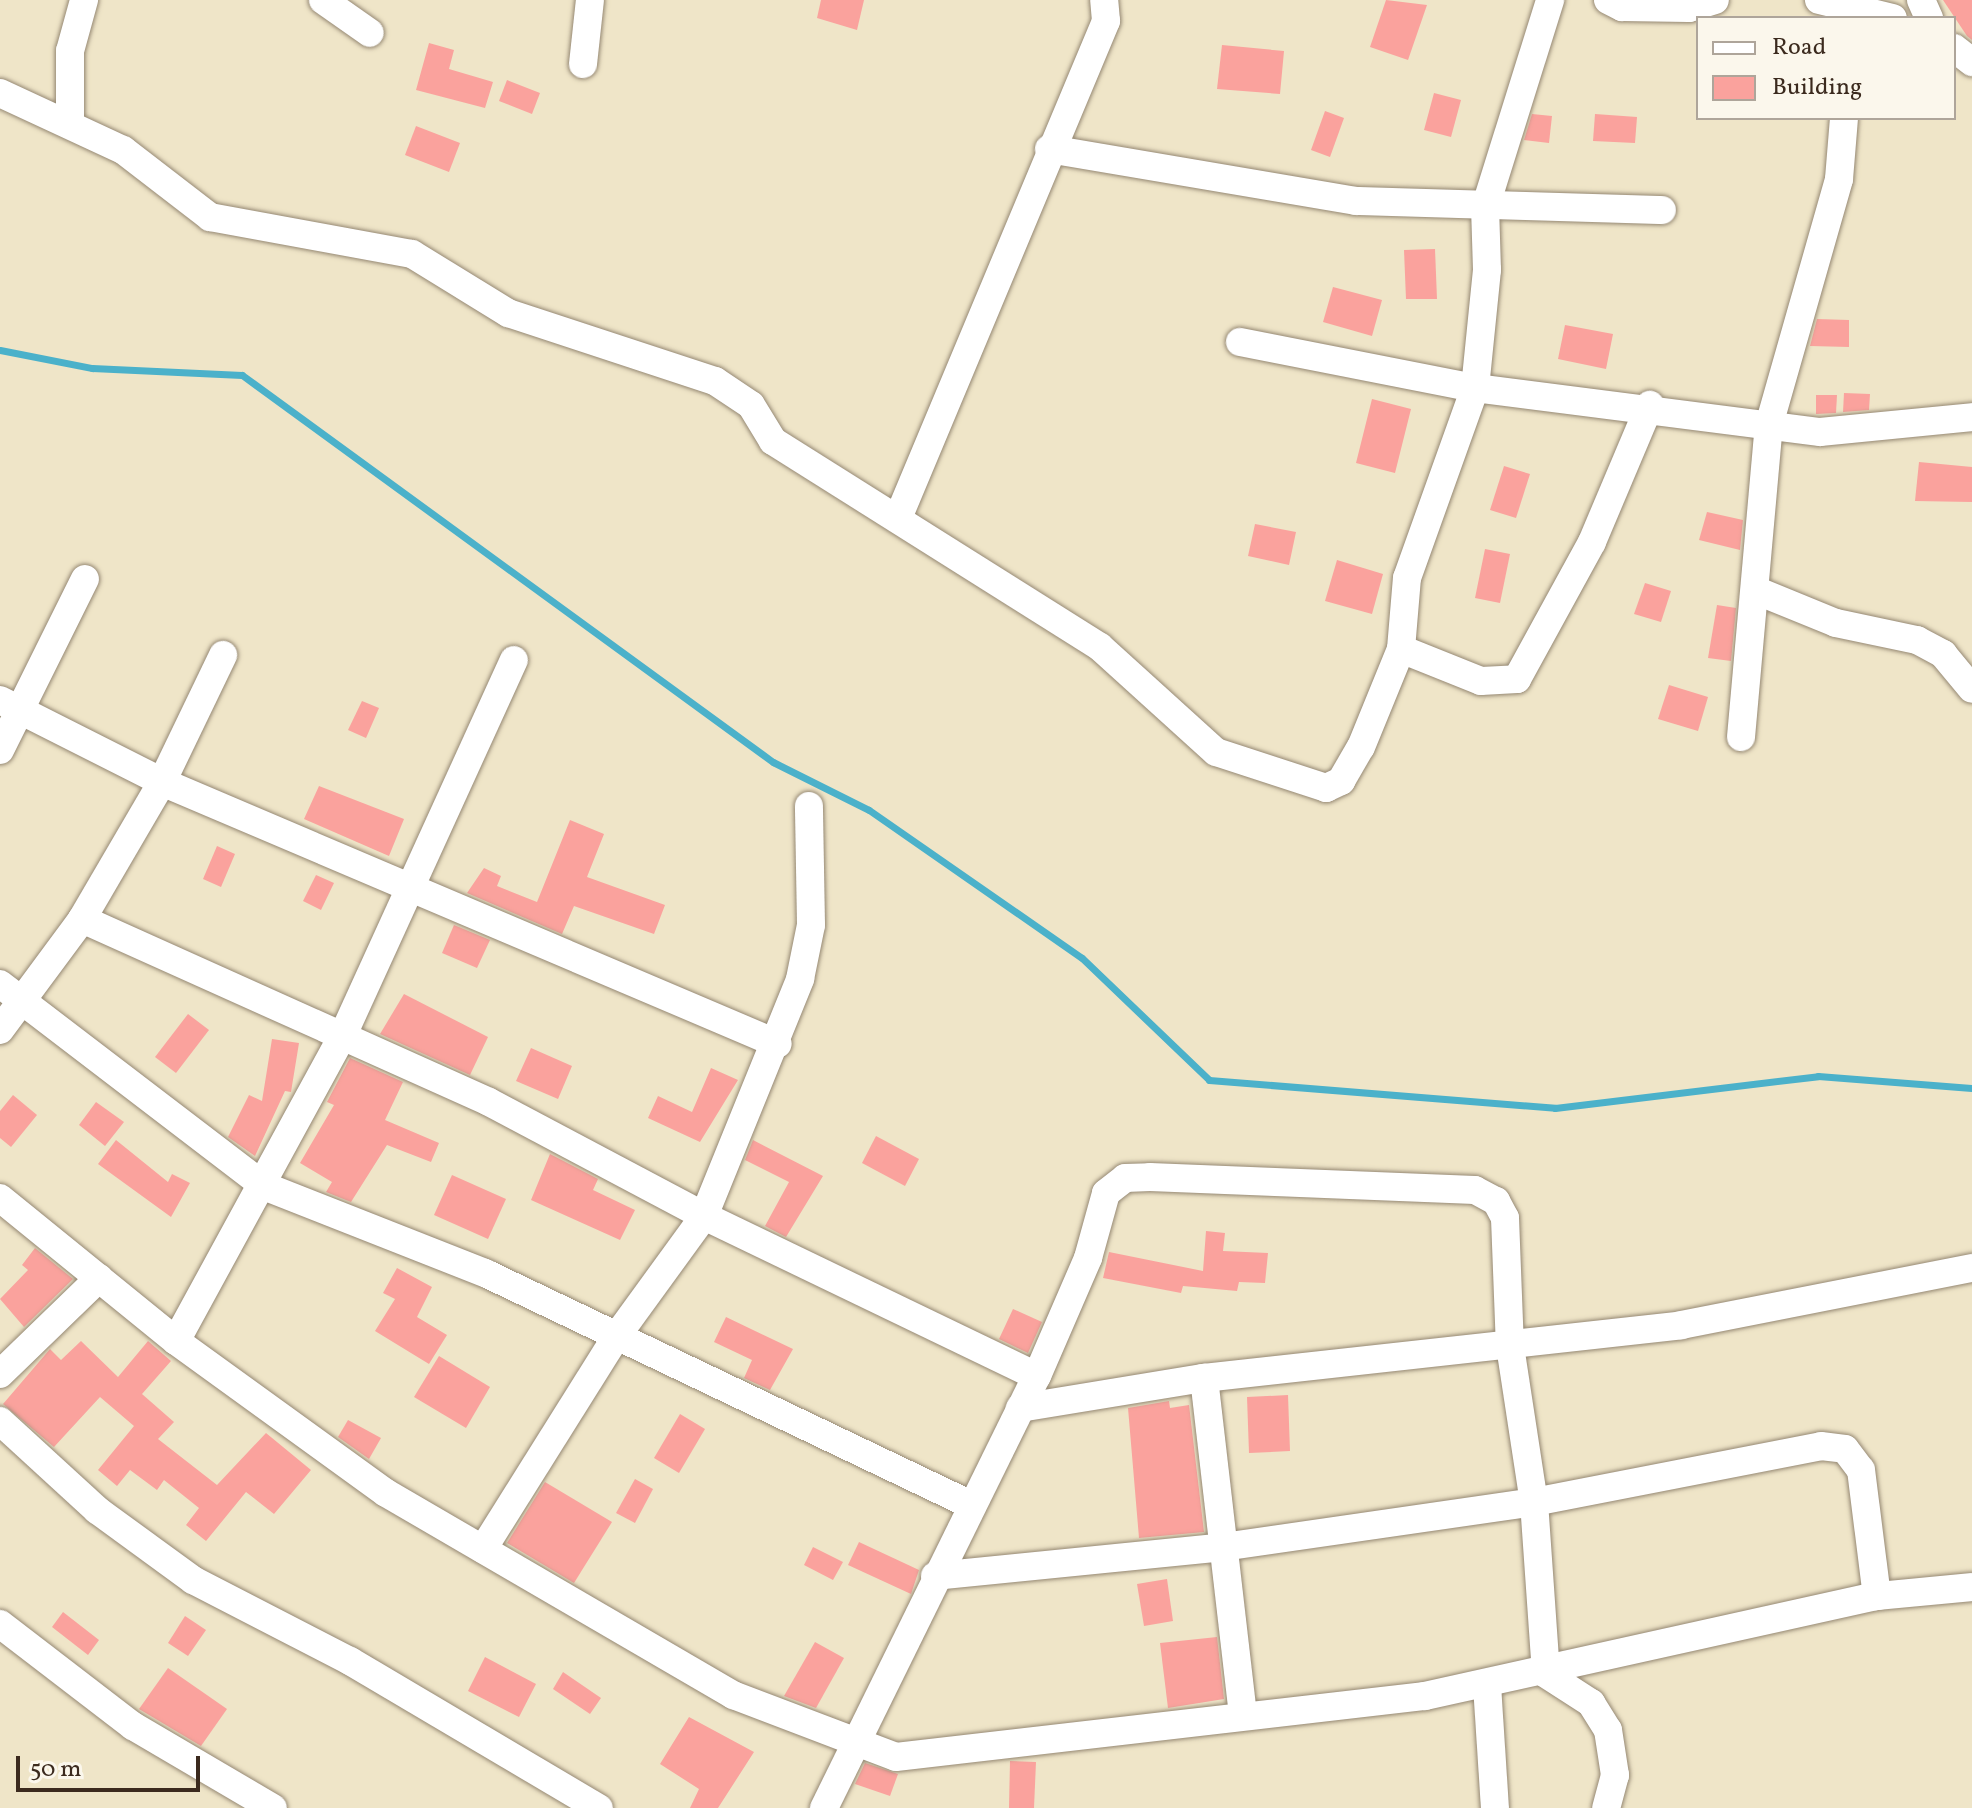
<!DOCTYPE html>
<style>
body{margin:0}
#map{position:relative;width:1972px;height:1808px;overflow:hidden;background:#efe5c8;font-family:Vollkorn,serif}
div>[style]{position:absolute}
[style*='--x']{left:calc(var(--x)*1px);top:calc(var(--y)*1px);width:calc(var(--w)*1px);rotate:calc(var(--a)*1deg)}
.stream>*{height:7px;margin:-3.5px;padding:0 3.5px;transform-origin:3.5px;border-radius:3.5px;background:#4bb1ca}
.building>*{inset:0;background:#faa29d}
.roads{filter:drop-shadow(0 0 2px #958873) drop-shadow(0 0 2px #958873)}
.minor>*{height:28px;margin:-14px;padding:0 14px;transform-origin:14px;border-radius:14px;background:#fff}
span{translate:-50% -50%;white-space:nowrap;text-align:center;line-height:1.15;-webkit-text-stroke:6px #fbf7ec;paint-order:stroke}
.legend{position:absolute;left:1696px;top:16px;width:260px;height:104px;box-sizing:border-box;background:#fbf7ec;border:2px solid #aea59a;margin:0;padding:10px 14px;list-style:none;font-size:24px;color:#3b2a1e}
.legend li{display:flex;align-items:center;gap:16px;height:40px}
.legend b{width:40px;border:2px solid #aea59a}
.scale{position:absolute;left:16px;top:1756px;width:184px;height:36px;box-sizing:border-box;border:4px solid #3b2a1e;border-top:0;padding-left:10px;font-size:24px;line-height:28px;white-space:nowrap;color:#3b2a1e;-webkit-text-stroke:6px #fbf7ec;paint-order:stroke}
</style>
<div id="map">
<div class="stream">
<i style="--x:0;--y:350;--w:94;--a:11.1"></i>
<i style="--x:92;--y:368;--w:150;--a:2.7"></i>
<i style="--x:242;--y:375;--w:657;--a:36.09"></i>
<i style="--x:773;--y:762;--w:107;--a:26.6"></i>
<i style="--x:869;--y:810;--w:259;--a:34.8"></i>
<i style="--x:1082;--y:958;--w:176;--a:43.8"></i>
<i style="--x:1209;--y:1080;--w:347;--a:4.6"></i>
<i style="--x:1555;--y:1108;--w:265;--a:-6.9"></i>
<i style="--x:1818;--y:1076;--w:154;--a:4.5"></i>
</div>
<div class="building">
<i style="clip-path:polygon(821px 0,864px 0,857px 30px,817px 18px)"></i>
<i style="clip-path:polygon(1386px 0,1427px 5px,1408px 60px,1370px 47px)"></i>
<i style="clip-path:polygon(1943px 0,1972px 0,1972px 40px,1967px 36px)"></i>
<i style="clip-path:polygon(429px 43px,454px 50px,449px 69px,493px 82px,485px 108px,416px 90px)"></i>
<i style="clip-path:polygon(1222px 45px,1284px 51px,1280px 94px,1217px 89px)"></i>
<i style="clip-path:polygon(507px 80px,540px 93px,532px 114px,499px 101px)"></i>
<i style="clip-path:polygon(1434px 93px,1461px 100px,1451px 137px,1424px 130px)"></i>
<i style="clip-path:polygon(1325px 111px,1344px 118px,1330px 157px,1311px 150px)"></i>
<i style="clip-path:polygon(1532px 114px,1552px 116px,1549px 143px,1524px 140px)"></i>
<i style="clip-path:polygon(1595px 114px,1637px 117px,1635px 143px,1593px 141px)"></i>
<i style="clip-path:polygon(416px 126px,460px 143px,449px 172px,405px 155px)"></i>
<i style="clip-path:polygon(1435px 249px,1437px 299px,1406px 299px,1404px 250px)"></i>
<i style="clip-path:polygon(1333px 287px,1382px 300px,1372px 336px,1323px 322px)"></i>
<i style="clip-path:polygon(1817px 319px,1849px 320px,1849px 347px,1810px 346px)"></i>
<i style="clip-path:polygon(1565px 325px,1613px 334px,1606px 369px,1558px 359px)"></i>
<i style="clip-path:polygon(1844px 393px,1870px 394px,1869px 410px,1843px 412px)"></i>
<i style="clip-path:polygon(1816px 395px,1837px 395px,1836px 413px,1816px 414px)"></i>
<i style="clip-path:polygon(1372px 399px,1411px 409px,1395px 473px,1356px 463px)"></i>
<i style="clip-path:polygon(1919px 462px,1972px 467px,1972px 502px,1915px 501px)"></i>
<i style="clip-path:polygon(1504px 466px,1530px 474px,1516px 518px,1490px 510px)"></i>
<i style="clip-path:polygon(1707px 512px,1743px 520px,1740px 550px,1699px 540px)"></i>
<i style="clip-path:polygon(1255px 524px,1296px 532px,1289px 565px,1248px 556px)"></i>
<i style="clip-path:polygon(1485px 549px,1510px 554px,1500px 603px,1475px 598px)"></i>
<i style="clip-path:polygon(1337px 560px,1383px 574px,1372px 614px,1325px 601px)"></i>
<i style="clip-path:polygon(1645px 583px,1671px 591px,1661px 622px,1634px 614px)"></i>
<i style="clip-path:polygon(1717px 605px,1736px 608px,1731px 661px,1708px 658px)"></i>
<i style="clip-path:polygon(1669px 685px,1708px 697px,1698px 731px,1658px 719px)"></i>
<i style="clip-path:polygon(362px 701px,379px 708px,366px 738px,348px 730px)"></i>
<i style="clip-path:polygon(319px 786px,404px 819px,389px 856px,304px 819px)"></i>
<i style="clip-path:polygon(570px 820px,604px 834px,587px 877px,665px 905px,654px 934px,574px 906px,562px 934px,467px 893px,484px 868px,501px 876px,497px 886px,537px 902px)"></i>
<i style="clip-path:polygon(217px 846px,235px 854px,221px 887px,203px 879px)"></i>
<i style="clip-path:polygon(316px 875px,334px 883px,321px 910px,303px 901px)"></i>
<i style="clip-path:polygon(454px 925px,490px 940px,477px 968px,442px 953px)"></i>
<i style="clip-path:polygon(404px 994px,488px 1037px,470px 1075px,380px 1034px)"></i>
<i style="clip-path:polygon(188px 1014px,209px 1030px,176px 1073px,155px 1057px)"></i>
<i style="clip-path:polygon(272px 1039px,299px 1043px,291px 1092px,285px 1091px,255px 1156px,228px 1137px,249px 1095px,262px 1101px)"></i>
<i style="clip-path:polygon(531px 1048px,572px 1066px,558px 1099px,516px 1081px)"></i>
<i style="clip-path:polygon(350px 1058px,403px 1082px,385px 1120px,439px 1143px,431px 1162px,387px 1145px,351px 1202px,326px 1192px,332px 1182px,300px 1163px,334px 1105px,327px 1102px)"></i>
<i style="clip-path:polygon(711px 1068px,738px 1080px,700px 1142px,648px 1118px,658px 1096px,692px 1112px)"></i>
<i style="clip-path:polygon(13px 1095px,37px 1115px,11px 1147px,0 1138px,0 1111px)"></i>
<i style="clip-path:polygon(96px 1102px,124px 1122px,105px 1146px,79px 1125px)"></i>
<i style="clip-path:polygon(876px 1136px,919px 1159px,905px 1186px,862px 1163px)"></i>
<i style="clip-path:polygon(116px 1140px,168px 1182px,172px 1174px,190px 1183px,171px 1217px,98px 1164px)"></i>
<i style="clip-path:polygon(753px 1140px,823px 1176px,786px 1237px,765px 1226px,789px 1182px,745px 1160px)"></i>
<i style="clip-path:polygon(550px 1154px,598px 1179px,593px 1190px,635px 1210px,620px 1240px,531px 1200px)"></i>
<i style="clip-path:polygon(452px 1175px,506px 1199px,488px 1239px,434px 1215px)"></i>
<i style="clip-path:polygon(1206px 1231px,1225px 1233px,1223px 1251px,1268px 1253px,1265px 1283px,1239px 1282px,1237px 1291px,1183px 1286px,1181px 1293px,1103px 1278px,1109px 1252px,1203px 1271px)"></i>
<i style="clip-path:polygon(35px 1248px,73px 1279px,24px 1327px,0 1299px,28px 1270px,22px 1265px)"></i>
<i style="clip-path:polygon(397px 1268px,432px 1287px,417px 1317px,447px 1335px,429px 1364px,375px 1331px,395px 1299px,383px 1293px)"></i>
<i style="clip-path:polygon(1013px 1309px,1042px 1322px,1028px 1353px,999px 1339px)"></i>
<i style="clip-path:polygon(726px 1317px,793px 1349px,770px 1390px,744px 1378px,752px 1360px,714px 1342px)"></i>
<i style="clip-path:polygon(81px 1341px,118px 1377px,148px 1341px,171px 1361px,142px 1394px,174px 1422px,158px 1439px,217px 1485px,266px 1433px,311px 1470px,274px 1514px,246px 1492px,206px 1541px,186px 1525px,199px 1508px,164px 1480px,157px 1490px,130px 1470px,117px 1486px,98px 1470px,134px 1426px,100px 1397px,54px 1447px,3px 1404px,50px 1349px,61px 1360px)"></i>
<i style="clip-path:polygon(439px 1356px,490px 1387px,466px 1428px,414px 1397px)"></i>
<i style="clip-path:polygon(1288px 1395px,1290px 1451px,1249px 1453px,1247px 1397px)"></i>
<i style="clip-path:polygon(1169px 1401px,1170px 1408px,1189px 1405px,1204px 1532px,1139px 1538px,1128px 1408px)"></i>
<i style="clip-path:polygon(680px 1414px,705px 1429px,679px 1473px,654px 1458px)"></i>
<i style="clip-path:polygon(348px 1420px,381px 1438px,369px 1459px,338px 1437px)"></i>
<i style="clip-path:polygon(635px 1479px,653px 1489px,635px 1523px,616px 1513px)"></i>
<i style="clip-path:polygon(545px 1482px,612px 1522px,574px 1583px,507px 1543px)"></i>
<i style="clip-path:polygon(859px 1542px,919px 1570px,911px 1594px,848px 1565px)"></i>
<i style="clip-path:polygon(813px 1547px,843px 1562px,833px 1580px,804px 1565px)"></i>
<i style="clip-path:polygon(1167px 1579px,1173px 1621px,1144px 1626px,1137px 1584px)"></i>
<i style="clip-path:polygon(63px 1612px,99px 1640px,88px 1655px,52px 1627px)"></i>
<i style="clip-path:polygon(185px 1616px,206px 1630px,188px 1656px,168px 1643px)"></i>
<i style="clip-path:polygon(1217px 1637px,1224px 1699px,1168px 1708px,1160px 1643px)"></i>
<i style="clip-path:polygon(815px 1642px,844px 1658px,816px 1708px,784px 1696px)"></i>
<i style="clip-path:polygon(485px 1657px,536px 1684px,519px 1717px,468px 1691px)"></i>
<i style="clip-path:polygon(168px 1668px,227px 1709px,201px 1746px,139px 1709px)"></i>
<i style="clip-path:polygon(563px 1672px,601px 1698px,590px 1714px,553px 1689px)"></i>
<i style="clip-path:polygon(689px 1717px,754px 1752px,718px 1808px,690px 1808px,699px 1789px,660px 1764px)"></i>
<i style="clip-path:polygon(1010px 1761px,1036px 1762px,1034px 1808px,1009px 1808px)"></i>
<i style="clip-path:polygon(865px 1763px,898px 1774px,890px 1796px,855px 1784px)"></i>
</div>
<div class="roads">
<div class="minor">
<i style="--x:323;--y:0;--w:57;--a:35.1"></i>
<i style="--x:1608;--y:0;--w:16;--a:27"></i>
<i style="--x:1622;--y:7;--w:67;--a:0.9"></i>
<i style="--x:1689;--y:8;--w:27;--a:-17"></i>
<i style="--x:1819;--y:0;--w:76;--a:13.7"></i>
<i style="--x:1921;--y:0;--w:20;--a:66"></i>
<i style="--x:1954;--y:48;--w:23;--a:38"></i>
<i style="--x:583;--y:64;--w:64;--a:-83.8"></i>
<i style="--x:0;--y:93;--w:136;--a:24.9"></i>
<i style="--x:123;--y:150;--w:110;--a:37.6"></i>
<i style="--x:210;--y:217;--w:205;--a:10.4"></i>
<i style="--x:412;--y:254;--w:113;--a:31.6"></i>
<i style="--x:508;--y:313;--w:218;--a:18.2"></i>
<i style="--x:715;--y:381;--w:43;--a:33.7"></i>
<i style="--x:751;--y:405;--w:42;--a:58.6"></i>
<i style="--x:773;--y:441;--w:386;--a:32.2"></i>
<i style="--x:1100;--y:647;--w:156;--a:42.2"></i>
<i style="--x:1216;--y:752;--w:116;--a:18.1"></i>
<i style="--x:1326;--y:788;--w:17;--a:-25"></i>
<i style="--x:1341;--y:781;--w:39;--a:-60"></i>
<i style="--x:1361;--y:747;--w:106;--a:-67.8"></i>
<i style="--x:1401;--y:649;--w:71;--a:-85.2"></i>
<i style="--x:1407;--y:578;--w:202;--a:-70.3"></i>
<i style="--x:1475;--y:388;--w:119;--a:-84.2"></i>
<i style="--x:1487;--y:270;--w:62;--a:-91.8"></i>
<i style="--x:1485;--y:208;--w:218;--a:-72.6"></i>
<i style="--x:70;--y:123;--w:72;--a:-90"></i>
<i style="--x:70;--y:51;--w:53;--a:-74.6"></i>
<i style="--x:1049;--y:149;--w:311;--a:9.6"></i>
<i style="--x:1356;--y:201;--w:306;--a:1.7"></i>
<i style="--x:1240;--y:342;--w:239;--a:11.1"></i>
<i style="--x:1475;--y:388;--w:348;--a:7.3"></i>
<i style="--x:1820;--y:432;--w:153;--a:-5.6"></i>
<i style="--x:898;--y:518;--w:539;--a:-67.29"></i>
<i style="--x:1106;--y:21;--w:21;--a:-95"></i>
<i style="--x:1755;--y:590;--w:87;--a:22.2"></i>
<i style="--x:1836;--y:623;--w:83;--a:11.9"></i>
<i style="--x:1917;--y:640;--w:30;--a:28"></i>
<i style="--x:1943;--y:654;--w:45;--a:50.4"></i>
<i style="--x:1401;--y:649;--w:86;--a:21.8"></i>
<i style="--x:1481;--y:681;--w:36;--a:-3"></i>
<i style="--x:1517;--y:679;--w:156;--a:-61.3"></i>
<i style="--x:1592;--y:542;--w:149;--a:-67.1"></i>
<i style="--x:0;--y:700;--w:182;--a:26.8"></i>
<i style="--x:162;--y:782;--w:669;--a:23.04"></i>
<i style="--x:1741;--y:737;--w:313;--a:-84.9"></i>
<i style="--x:1769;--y:425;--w:256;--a:-74.1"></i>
<i style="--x:1839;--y:179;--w:61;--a:-85.3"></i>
<i style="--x:0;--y:750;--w:191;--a:-63.6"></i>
<i style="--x:82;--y:919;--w:446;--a:24.2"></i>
<i style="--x:489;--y:1102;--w:243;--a:27.9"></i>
<i style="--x:704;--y:1216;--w:369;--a:25.7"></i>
<i style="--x:0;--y:984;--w:332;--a:37.4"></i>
<i style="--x:264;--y:1186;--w:238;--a:21.5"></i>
<i style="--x:485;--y:1273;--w:536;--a:25.51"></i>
<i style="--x:0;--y:1030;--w:138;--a:-53.5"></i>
<i style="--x:82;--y:919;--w:159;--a:-59.7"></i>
<i style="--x:162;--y:782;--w:141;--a:-64.3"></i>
<i style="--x:0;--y:1198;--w:227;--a:39.1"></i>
<i style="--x:176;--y:1341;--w:259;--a:35.9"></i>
<i style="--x:386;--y:1493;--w:402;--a:30.2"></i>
<i style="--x:733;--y:1695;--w:174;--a:20.8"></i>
<i style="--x:896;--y:1757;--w:533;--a:-6.58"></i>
<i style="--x:1425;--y:1696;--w:463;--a:-12.5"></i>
<i style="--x:1877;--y:1596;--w:95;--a:-5.4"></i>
<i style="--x:176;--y:1341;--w:349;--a:-61.4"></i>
<i style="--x:343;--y:1035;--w:412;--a:-65.5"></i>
<i style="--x:0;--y:1374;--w:138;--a:-44.1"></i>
<i style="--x:1204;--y:1378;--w:339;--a:83.4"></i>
<i style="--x:1020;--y:1408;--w:186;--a:-9.3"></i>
<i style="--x:1204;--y:1378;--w:480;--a:-6.3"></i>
<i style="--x:1681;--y:1325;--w:297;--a:-11.1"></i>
<i style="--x:0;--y:1421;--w:132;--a:42.5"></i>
<i style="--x:97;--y:1510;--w:119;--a:36.1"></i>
<i style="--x:193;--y:1580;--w:177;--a:27.3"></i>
<i style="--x:350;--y:1661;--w:289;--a:30.6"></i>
<i style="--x:483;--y:1549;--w:247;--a:-57.9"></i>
<i style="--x:614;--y:1340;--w:153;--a:-54"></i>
<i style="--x:704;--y:1216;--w:256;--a:-67.9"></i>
<i style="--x:800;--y:979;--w:55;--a:-78.5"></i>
<i style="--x:811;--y:925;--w:119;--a:-91"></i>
<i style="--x:935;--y:1576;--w:289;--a:-5.7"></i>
<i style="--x:1223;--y:1547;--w:314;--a:-8.2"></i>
<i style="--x:1534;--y:1502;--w:292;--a:-11"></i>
<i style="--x:1821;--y:1446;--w:24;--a:7"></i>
<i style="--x:1845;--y:1449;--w:26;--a:53"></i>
<i style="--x:1861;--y:1470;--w:127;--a:82.8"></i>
<i style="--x:0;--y:1624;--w:168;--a:37.5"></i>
<i style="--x:133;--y:1726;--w:162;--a:30.4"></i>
<i style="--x:1487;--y:1685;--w:123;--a:86.3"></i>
<i style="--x:824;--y:1808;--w:482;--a:-63.8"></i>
<i style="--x:1037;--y:1376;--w:129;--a:-66.6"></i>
<i style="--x:1088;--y:1258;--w:67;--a:-74.5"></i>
<i style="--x:1106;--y:1193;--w:24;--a:-38"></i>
<i style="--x:1125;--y:1178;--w:25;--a:-2"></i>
<i style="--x:1150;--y:1177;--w:325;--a:2.3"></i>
<i style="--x:1475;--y:1190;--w:24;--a:28"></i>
<i style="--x:1496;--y:1201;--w:19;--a:62"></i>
<i style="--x:1505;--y:1218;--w:128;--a:87.8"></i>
<i style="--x:1510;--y:1346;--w:158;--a:81.3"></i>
<i style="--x:1534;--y:1502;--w:172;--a:86"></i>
<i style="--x:1546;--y:1674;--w:54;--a:32.8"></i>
<i style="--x:1591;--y:1703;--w:32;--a:58"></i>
<i style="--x:1608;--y:1730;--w:46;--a:81.2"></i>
<i style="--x:1615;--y:1775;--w:34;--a:105"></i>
</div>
</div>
<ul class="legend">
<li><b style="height:10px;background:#fff"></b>Road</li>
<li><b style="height:22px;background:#faa29d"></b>Building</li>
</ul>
<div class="scale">50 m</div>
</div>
